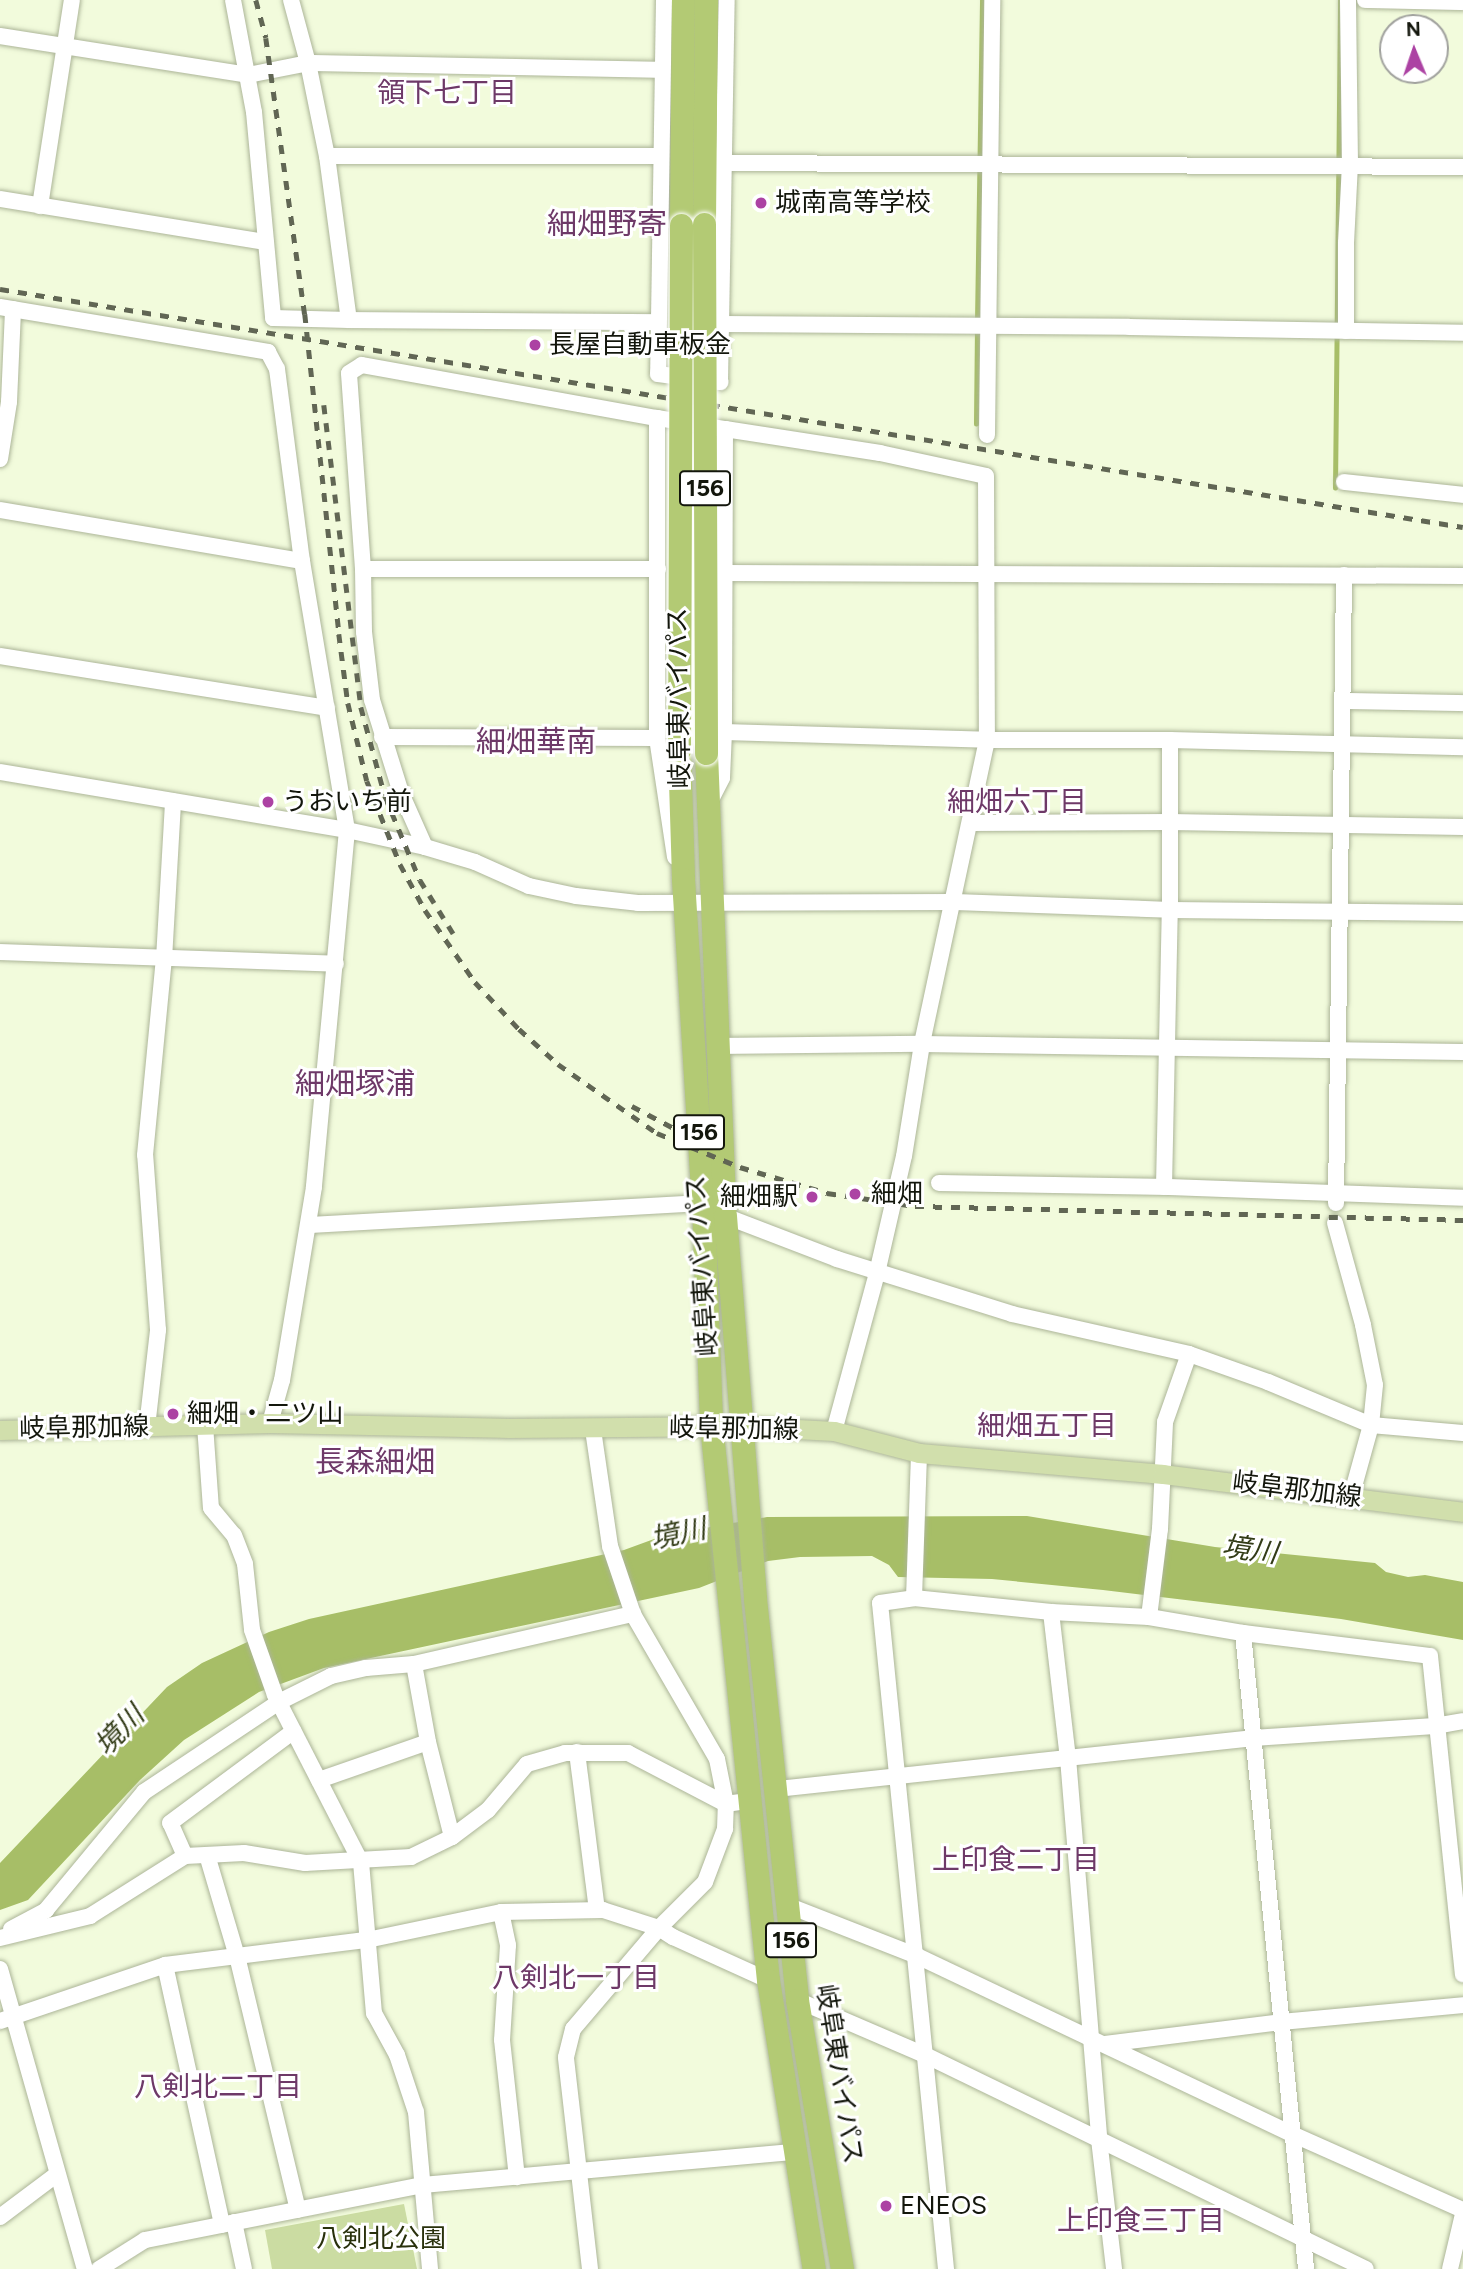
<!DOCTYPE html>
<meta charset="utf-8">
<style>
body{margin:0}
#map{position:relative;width:1463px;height:2269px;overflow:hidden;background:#f2fbdc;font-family:Figtree,"Noto Sans JP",sans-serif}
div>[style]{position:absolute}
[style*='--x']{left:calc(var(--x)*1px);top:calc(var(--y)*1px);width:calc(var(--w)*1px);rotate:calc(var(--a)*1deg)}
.green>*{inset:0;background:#cbdca2}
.water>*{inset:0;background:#a7be67}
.stream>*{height:4.5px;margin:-2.25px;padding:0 2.25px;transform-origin:2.25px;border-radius:2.25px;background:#a7be67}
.roads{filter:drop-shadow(0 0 2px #acb598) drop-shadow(0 0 2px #acb598)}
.minor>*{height:16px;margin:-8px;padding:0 8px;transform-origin:8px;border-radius:8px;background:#fff}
.major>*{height:19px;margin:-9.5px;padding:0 9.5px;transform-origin:9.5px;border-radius:9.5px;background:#d1dfac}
.highway>*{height:23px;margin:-11.5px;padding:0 11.5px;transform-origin:11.5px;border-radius:11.5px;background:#b3ca74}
.rail>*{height:4.5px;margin-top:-2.25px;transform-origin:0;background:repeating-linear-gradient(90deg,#616654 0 9px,transparent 0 18px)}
.bridges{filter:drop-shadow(0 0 2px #fff) drop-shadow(0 0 2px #fff)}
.highway-bridge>*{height:23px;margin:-11.5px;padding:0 11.5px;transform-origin:11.5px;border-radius:11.5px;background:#b3ca74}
.dots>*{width:19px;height:19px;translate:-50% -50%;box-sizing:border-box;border:4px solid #fff;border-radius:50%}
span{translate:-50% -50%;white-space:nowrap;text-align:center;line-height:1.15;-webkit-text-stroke:6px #fff;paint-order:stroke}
.shield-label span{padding:2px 5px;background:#fff;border:2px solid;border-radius:5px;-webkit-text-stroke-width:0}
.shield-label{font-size:24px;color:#13160c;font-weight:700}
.poi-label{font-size:26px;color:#13160c}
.left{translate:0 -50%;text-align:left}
.right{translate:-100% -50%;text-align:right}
.street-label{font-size:26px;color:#13160c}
.park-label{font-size:26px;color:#29310c}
.neighbourhood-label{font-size:28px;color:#6e3968}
.water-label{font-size:28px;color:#333c17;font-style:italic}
.quarter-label{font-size:30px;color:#6e3968}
.north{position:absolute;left:1379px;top:14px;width:70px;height:70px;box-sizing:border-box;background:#fff;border:2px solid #a1a29e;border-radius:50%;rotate:358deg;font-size:19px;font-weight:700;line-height:28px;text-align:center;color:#13160c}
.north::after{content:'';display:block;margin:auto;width:24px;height:32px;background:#ac42a3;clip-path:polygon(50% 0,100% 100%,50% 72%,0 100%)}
</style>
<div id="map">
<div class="green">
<i style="clip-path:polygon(404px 2204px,417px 2269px,272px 2269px,265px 2230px)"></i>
</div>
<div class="water">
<i style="clip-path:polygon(1027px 1516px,1215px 1547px,1375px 1563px,1386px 1572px,1408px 1577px,1425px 1575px,1463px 1582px,1463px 1640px,1341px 1619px,1103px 1590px,992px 1579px,898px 1577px,889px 1565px,872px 1556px,800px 1557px,768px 1561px,699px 1588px,324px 1668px,259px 1692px,184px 1740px,140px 1780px,28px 1900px,0 1910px,0 1863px,167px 1687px,202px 1663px,269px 1632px,309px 1619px,624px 1550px,665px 1535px,767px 1517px)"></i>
</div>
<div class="stream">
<i style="--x:977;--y:322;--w:322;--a:-89.1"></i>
<i style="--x:976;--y:424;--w:93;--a:-89.4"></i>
<i style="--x:1335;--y:488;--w:488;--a:-89.4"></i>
</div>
<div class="roads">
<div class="minor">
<i style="--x:233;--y:0;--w:114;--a:79.4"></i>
<i style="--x:254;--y:112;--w:207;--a:84.7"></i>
<i style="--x:273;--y:318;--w:76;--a:1.5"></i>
<i style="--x:291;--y:0;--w:65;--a:74.9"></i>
<i style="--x:308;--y:63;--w:95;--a:78.5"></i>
<i style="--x:327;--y:156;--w:165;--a:82.4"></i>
<i style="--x:349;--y:320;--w:309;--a:0.4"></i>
<i style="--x:664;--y:0;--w:374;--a:90.9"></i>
<i style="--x:658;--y:374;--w:63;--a:7.4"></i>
<i style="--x:720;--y:382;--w:382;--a:-89"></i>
<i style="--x:1365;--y:0;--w:98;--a:1.2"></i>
<i style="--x:0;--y:36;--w:251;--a:8.9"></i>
<i style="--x:248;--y:75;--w:61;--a:-11.3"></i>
<i style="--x:308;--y:63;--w:353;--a:1.1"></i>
<i style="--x:327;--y:156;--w:333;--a:0"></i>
<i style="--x:724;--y:163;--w:739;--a:0.31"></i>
<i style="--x:0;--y:199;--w:269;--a:9.2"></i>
<i style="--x:40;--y:206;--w:208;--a:-81.2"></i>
<i style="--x:0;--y:307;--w:272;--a:9.5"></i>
<i style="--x:268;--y:352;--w:19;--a:62"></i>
<i style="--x:277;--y:369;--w:194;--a:82.6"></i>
<i style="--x:302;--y:561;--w:273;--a:80.5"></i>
<i style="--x:347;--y:830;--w:359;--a:95.3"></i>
<i style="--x:314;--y:1187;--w:196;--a:99.4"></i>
<i style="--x:282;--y:1380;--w:45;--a:105.6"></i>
<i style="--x:722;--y:324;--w:407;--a:0.4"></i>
<i style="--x:1129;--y:327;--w:334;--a:1"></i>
<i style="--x:1346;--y:331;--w:88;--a:-90"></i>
<i style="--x:1346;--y:243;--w:78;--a:-87.1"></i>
<i style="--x:1350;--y:165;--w:165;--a:-90.7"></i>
<i style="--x:725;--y:429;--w:157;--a:8.8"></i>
<i style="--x:880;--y:453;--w:108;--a:12.2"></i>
<i style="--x:986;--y:476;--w:264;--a:89.8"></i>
<i style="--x:987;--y:740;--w:311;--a:102.1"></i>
<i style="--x:922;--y:1044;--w:113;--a:99.1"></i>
<i style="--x:904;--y:1156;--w:120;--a:103"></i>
<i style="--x:877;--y:1273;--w:164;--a:105.2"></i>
<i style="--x:987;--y:435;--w:435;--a:-89.3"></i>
<i style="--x:0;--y:459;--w:58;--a:-81"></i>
<i style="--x:9;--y:402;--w:93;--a:-87.5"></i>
<i style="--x:1344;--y:482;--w:120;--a:6.2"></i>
<i style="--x:0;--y:510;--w:306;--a:9.6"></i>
<i style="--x:363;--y:569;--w:295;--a:0"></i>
<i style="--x:723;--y:573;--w:740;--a:0.23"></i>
<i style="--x:0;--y:656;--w:331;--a:9"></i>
<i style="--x:1343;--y:701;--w:120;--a:1"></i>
<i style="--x:724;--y:732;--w:263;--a:1.7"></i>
<i style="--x:987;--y:740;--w:183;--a:0"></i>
<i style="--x:1170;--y:740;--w:293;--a:1.4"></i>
<i style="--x:382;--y:737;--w:275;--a:0.2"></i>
<i style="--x:0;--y:772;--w:352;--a:9.5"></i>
<i style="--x:347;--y:830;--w:80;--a:12.3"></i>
<i style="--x:425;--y:847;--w:52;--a:16.7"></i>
<i style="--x:475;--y:862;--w:59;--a:24"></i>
<i style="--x:529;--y:886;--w:48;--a:12"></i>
<i style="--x:576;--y:896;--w:62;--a:6.4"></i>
<i style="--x:638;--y:903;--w:317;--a:-0.2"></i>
<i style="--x:955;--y:902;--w:215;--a:2.1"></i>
<i style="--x:1170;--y:910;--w:293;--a:0.6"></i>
<i style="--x:970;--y:823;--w:200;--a:-0.3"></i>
<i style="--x:1170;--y:822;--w:293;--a:1"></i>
<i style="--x:425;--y:847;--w:59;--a:-114"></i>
<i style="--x:401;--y:793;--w:97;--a:-107.3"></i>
<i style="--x:372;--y:700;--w:68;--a:-96.7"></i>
<i style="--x:364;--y:632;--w:63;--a:-90.9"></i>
<i style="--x:363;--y:569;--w:196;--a:-94.1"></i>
<i style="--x:349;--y:373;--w:15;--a:-32"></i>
<i style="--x:362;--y:365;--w:300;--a:10.2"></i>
<i style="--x:675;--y:857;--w:120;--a:-98.6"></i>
<i style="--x:657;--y:738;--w:320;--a:-90"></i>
<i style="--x:657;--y:418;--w:69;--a:9.2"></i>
<i style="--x:725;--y:429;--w:303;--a:90.2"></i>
<i style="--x:724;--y:732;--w:46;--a:92.5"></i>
<i style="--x:722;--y:778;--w:28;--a:117"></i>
<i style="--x:0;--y:952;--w:336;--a:2"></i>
<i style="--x:716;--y:1046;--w:206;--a:-0.6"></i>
<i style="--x:922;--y:1044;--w:541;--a:0.85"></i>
<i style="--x:939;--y:1183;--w:230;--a:1"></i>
<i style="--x:1169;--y:1187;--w:294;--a:2.1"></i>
<i style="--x:1164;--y:1187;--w:277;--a:-88.8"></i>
<i style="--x:1170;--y:910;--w:170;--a:-90"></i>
<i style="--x:1336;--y:1203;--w:628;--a:-89.27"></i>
<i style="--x:725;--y:1216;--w:120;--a:21"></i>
<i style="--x:837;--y:1259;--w:183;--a:17.4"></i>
<i style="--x:1012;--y:1314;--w:181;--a:12.7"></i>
<i style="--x:1189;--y:1354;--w:84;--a:19.5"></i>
<i style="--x:1268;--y:1382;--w:112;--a:22.7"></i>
<i style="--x:1371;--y:1425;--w:92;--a:5"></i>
<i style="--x:1335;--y:1223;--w:106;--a:74.6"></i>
<i style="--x:1363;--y:1325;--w:61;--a:78.7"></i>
<i style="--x:1375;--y:1385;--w:40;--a:95.7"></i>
<i style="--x:1371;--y:1425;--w:75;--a:105.5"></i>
<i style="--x:309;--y:1225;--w:395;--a:-3.2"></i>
<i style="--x:205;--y:1425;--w:83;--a:85.9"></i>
<i style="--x:211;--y:1508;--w:35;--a:50"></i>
<i style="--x:234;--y:1535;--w:31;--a:69"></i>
<i style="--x:245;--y:1564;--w:66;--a:83.9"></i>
<i style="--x:252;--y:1630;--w:69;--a:70.5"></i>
<i style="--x:275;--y:1695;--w:188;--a:62.8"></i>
<i style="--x:361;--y:1862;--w:152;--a:85.1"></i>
<i style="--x:374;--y:2013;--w:48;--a:61.3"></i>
<i style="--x:397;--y:2055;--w:60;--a:71.6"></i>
<i style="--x:416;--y:2112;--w:158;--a:84.9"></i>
<i style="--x:147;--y:1427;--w:98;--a:-83.5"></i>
<i style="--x:158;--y:1330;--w:175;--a:-94.2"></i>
<i style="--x:145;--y:1155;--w:197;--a:-84.5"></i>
<i style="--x:164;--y:959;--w:158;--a:-86.7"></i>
<i style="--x:914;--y:1598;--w:145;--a:-88"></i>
<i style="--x:1051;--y:1612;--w:147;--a:83.4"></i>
<i style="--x:1068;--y:1758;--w:382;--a:85.3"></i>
<i style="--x:1099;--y:2139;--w:131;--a:83.4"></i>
<i style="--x:1149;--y:1617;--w:89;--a:-82.9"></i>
<i style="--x:1160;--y:1529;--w:107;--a:-87.3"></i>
<i style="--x:1165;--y:1422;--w:72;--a:-70.6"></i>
<i style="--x:1243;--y:1633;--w:188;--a:7"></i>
<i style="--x:1430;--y:1656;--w:320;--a:84.1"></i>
<i style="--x:414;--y:1664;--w:79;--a:79.8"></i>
<i style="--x:428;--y:1742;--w:98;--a:75.8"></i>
<i style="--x:577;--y:1752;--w:159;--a:82.8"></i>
<i style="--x:319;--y:1780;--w:115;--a:-19.2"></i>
<i style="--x:777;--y:1789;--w:479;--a:-6.1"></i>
<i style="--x:1253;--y:1738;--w:182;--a:-3.8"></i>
<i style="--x:1435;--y:1726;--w:28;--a:-10"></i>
<i style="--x:207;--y:1855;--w:105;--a:73.5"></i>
<i style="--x:237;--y:1956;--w:261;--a:76.5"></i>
<i style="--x:185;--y:1856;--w:36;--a:-114"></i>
<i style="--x:170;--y:1823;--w:154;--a:-36.6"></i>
<i style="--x:787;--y:1905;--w:140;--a:21.4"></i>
<i style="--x:917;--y:1956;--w:415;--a:25.4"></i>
<i style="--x:1292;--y:2134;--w:187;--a:24"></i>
<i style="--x:501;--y:1912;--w:34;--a:78"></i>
<i style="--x:508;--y:1945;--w:95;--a:93.6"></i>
<i style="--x:502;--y:2040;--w:138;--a:83.8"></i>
<i style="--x:11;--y:1929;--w:40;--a:-28"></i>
<i style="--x:46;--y:1910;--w:153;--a:-50.3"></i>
<i style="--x:144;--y:1792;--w:162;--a:-33.7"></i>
<i style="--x:279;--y:1702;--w:58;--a:-26.6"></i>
<i style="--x:331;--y:1676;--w:36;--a:-13"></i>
<i style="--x:366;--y:1668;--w:48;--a:-4.8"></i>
<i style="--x:414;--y:1664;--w:225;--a:-12.9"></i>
<i style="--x:0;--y:1938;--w:93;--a:-13.7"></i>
<i style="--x:90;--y:1916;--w:112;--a:-32.3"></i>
<i style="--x:185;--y:1856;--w:59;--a:-2.9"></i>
<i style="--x:244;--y:1853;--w:62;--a:9.3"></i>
<i style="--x:305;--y:1863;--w:106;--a:-3.2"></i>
<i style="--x:411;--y:1857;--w:46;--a:-26"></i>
<i style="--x:452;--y:1837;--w:45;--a:-36.9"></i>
<i style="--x:488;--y:1810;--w:60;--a:-49.7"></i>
<i style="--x:527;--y:1764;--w:40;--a:-16"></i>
<i style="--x:565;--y:1753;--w:63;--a:0"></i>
<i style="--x:628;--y:1753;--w:110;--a:27.5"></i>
<i style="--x:726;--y:1804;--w:22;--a:-8"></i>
<i style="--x:165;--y:1965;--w:266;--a:77.6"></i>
<i style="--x:0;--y:1969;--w:312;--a:74.2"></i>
<i style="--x:797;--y:2000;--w:139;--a:23.3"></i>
<i style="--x:925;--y:2055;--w:490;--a:25.9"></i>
<i style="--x:0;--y:2021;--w:174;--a:-18.7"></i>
<i style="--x:165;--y:1965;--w:204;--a:-7.1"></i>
<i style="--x:367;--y:1940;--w:137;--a:-11.8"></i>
<i style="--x:501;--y:1912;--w:102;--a:-1.1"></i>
<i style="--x:603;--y:1910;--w:59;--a:17.8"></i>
<i style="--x:659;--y:1928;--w:17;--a:33"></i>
<i style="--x:673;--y:1937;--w:104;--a:24.4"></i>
<i style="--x:1105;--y:2044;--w:177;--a:-7.1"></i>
<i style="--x:1281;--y:2022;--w:183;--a:-5.3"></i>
<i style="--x:0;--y:2217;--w:71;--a:-37"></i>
<i style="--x:234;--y:2222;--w:48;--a:78"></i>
<i style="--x:99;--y:2269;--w:54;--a:-32.2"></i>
<i style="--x:145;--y:2240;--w:282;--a:-11.2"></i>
<i style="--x:422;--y:2185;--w:372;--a:-5.1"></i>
<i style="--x:590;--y:2269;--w:213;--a:-96.5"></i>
<i style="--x:566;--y:2057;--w:29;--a:-76"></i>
<i style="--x:573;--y:2029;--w:133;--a:-49.6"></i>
<i style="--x:659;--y:1928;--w:65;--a:-45"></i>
<i style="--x:705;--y:1882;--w:57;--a:-69.3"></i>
<i style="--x:725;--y:1829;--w:25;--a:-88"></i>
<i style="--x:726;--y:1804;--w:46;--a:-101.3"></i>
<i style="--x:717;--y:1759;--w:168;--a:-120.1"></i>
<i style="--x:633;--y:1614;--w:72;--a:-108.7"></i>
<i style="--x:610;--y:1546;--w:118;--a:-98.3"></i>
<i style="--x:946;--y:2269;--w:669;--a:-95.66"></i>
<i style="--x:880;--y:1603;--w:34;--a:-8"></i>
<i style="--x:914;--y:1598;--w:138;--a:5.8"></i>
<i style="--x:1051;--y:1612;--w:98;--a:2.9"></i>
<i style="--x:1149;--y:1617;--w:95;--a:9.7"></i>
<i style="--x:1243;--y:1633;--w:639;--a:84.34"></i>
<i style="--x:1450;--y:2269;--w:57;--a:-76.7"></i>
</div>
<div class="major">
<i style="--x:0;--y:1430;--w:270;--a:-1.5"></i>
<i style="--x:270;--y:1423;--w:239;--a:1.2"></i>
<i style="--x:509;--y:1428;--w:233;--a:-0.5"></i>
<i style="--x:742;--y:1426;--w:92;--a:3.1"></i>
<i style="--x:834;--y:1431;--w:88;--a:14.5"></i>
<i style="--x:919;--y:1453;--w:245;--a:4.9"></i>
<i style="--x:1163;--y:1474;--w:302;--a:7.2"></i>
</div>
<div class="highway">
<i style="--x:704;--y:224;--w:224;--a:-89.5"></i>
<i style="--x:681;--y:225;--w:225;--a:-89.5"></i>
<i style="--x:679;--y:750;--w:129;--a:88.2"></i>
<i style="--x:683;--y:879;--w:325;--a:86.5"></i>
<i style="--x:703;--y:1203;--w:221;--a:87.9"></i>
<i style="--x:711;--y:1424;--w:559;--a:84.15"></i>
<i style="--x:768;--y:1980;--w:293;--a:81"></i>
<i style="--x:706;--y:753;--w:463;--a:87.7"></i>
<i style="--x:725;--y:1216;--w:384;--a:85.5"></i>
<i style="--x:755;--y:1599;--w:403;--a:84"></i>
<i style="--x:797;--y:2000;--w:273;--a:80.5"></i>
</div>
</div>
<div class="rail">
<i style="--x:256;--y:0;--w:39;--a:75"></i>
<i style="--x:266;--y:38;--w:279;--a:82"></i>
<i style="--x:305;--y:314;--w:322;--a:83.9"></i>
<i style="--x:339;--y:634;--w:70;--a:82.6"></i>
<i style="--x:348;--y:703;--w:80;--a:76.3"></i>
<i style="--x:367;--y:781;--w:89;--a:68.3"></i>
<i style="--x:400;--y:864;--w:52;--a:61.5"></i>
<i style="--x:425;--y:910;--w:88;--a:55.2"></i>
<i style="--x:475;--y:982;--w:64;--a:46.9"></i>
<i style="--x:519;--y:1029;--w:52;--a:41.9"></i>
<i style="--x:558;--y:1064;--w:121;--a:34.9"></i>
<i style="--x:657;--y:1133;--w:90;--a:22.3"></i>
<i style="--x:740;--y:1167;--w:91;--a:16.6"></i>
<i style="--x:827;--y:1193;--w:89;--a:8.4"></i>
<i style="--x:915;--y:1206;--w:548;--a:1.46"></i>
<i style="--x:0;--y:289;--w:1482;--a:9.24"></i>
<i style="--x:324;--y:405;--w:304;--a:83"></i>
<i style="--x:361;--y:707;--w:92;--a:74.9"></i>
<i style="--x:385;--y:796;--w:91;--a:67.4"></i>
<i style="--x:420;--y:880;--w:72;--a:58.1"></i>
<i style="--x:632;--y:1106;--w:60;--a:27.8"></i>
</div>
<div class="bridges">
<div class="highway-bridge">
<i style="--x:704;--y:224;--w:529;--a:89.78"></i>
<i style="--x:679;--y:750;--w:525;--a:-89.78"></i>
</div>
</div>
<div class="dots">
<i style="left:761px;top:203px;background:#ac42a3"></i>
<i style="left:535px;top:345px;background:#ac42a3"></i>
<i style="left:268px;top:802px;background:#ac42a3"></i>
<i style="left:855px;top:1194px;background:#ac42a3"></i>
<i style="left:812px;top:1197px;background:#ac42a3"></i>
<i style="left:173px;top:1414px;background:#ac42a3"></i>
<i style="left:886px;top:2206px;background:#ac42a3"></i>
</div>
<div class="shield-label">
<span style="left:705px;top:488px">156</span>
<span style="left:699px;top:1132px">156</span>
<span style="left:791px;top:1940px">156</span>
</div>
<div class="poi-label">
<span class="left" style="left:775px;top:203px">城南高等学校</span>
<span class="left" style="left:549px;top:345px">長屋自動車板金</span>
<span class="left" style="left:282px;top:802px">うおいち前</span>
<span class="left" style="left:871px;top:1194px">細畑</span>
<span class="right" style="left:798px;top:1197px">細畑駅</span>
<span class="left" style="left:187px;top:1414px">細畑・二ツ山</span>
<span class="left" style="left:900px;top:2206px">ENEOS</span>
</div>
<div class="street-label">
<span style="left:679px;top:698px;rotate:-91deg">岐阜東バイパス</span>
<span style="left:702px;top:1266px;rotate:-94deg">岐阜東バイパス</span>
<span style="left:84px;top:1428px;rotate:-1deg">岐阜那加線</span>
<span style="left:734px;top:1429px;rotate:1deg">岐阜那加線</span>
<span style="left:1297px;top:1490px;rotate:7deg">岐阜那加線</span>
<span style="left:839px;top:2074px;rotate:81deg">岐阜東バイパス</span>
</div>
<div class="park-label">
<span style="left:381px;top:2239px">八剣北公園</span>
</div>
<div class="neighbourhood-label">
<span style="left:447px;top:92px">領下七丁目</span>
<span style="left:1017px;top:801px">細畑六丁目</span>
<span style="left:1047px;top:1425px">細畑五丁目</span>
<span style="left:1016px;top:1859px">上印食二丁目</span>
<span style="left:576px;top:1977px">八剣北一丁目</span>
<span style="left:218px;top:2086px">八剣北二丁目</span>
<span style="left:1141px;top:2220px">上印食三丁目</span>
</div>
<div class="water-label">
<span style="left:678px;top:1533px;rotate:-12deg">境川</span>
<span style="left:1250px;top:1549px;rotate:8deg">境川</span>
<span style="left:119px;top:1730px;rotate:-46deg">境川</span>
</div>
<div class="quarter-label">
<span style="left:607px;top:224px">細畑野寄</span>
<span style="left:536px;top:742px">細畑華南</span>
<span style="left:355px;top:1084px">細畑塚浦</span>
<span style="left:375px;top:1462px">長森細畑</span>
</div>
<div class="north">N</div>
</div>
